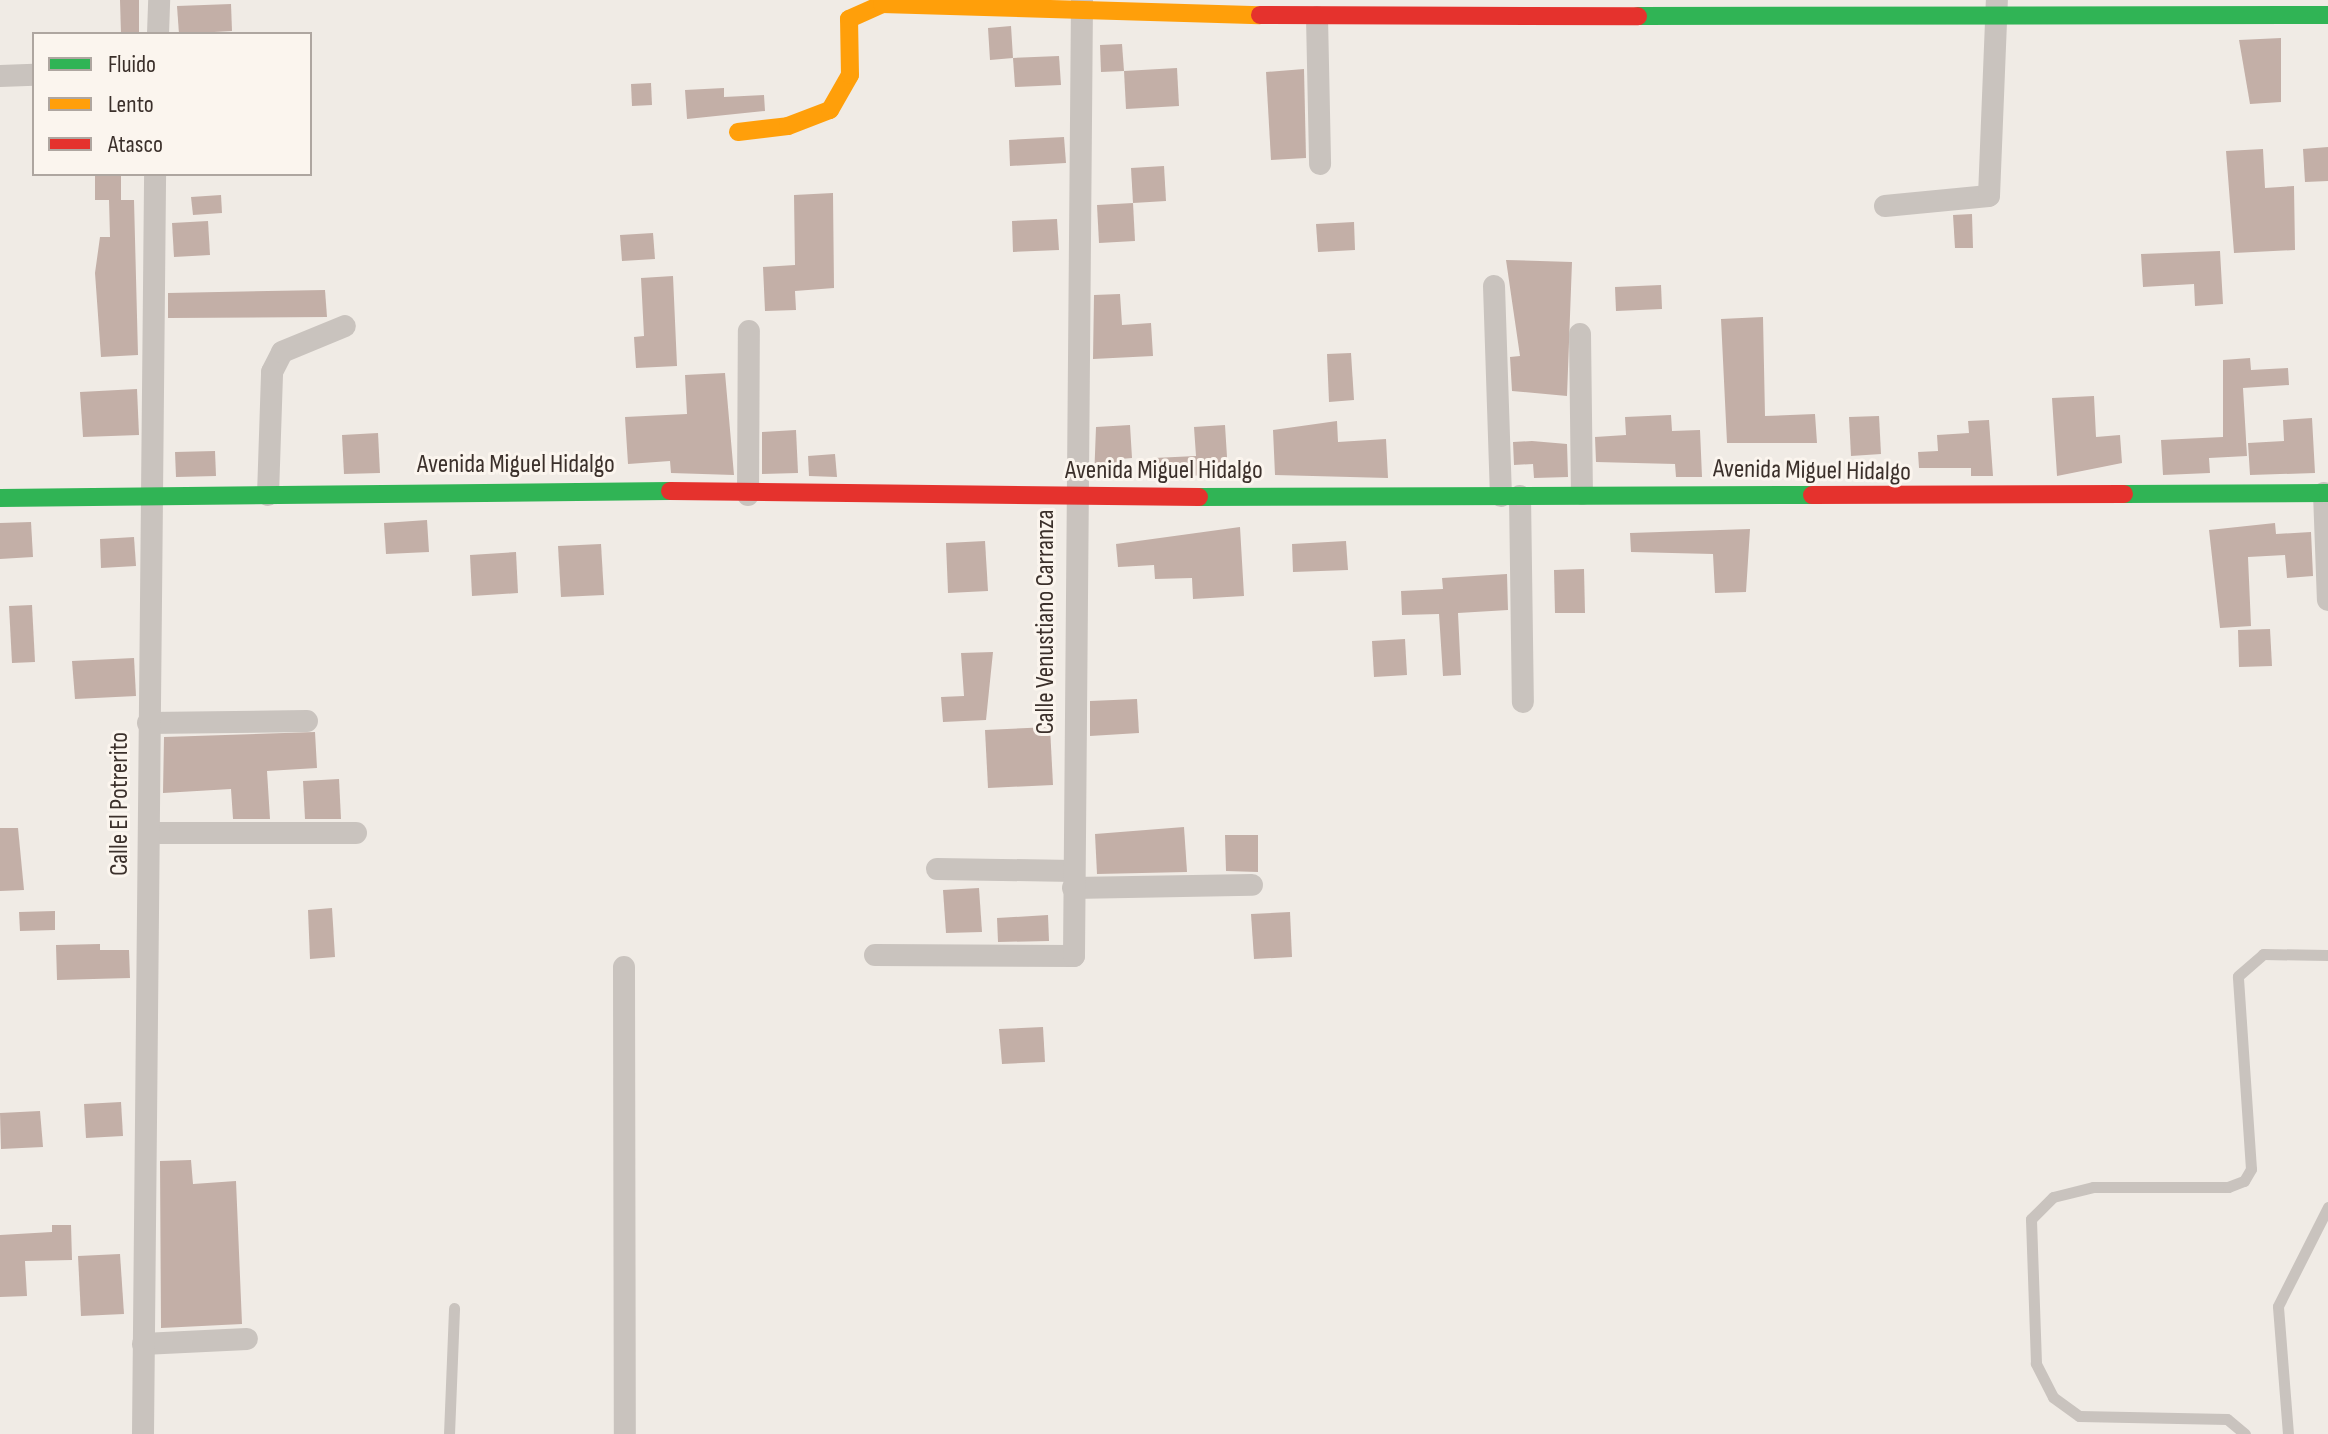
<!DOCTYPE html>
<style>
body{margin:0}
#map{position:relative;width:2328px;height:1434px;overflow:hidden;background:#f0ebe5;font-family:"Sofia Sans Condensed",sans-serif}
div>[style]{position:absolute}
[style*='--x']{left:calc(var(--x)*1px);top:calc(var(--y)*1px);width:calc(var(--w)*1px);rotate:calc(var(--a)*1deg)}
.building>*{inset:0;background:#c3afa7}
.lane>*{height:11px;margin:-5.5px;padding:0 5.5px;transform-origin:5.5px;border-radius:5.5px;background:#c9c3be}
.street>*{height:22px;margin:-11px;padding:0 11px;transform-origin:11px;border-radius:11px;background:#c9c3be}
.fast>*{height:18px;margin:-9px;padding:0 9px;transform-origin:9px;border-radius:9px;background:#30b455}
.slow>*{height:18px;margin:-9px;padding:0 9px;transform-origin:9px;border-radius:9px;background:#ff9f0a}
.jam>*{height:18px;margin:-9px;padding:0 9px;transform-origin:9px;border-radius:9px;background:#e5322d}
span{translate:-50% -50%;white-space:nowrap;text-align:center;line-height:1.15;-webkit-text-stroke:6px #fbf5ee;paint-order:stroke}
.street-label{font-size:26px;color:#3b302b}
.legend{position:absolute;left:32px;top:32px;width:280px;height:144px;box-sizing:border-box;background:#fbf5ee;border:2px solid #aea6a0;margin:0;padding:10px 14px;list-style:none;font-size:24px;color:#3b302b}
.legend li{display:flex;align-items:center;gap:16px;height:40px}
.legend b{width:40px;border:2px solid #aea6a0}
</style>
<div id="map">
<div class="building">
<i style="clip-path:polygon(120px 0,139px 0,139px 34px,121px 34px)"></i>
<i style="clip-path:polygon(231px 4px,232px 31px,179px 34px,177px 6px)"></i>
<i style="clip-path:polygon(1011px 26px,1013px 58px,990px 60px,988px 28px)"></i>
<i style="clip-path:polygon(2281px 38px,2281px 102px,2250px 104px,2239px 40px)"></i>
<i style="clip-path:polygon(1122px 44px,1124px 71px,1101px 72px,1100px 45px)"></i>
<i style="clip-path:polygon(1059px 56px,1061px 85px,1015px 87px,1013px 58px)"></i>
<i style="clip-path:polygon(1177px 68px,1179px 106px,1126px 109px,1124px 71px)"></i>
<i style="clip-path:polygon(1304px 69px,1306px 158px,1271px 160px,1266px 72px)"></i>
<i style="clip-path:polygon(651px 83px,652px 105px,632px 106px,631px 84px)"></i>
<i style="clip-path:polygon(724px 88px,724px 97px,764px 95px,765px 111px,687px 119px,685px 90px)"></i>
<i style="clip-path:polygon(1064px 137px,1066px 163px,1010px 166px,1009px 140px)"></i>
<i style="clip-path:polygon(2328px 147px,2328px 181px,2305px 182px,2303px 149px)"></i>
<i style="clip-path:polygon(2263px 149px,2265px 188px,2294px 186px,2295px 250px,2234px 253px,2226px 151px)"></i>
<i style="clip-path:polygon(1164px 166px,1166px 201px,1133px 203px,1131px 168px)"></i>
<i style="clip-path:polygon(95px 174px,121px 174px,121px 200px,134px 200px,138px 355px,101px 357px,95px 273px,100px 237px,110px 237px,109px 200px,95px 200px)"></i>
<i style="clip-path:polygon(833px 193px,834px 288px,795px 291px,796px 310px,765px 311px,763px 267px,795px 265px,794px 195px)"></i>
<i style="clip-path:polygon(221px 195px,222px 213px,193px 215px,191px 197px)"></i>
<i style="clip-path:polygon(1133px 203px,1135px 241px,1099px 243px,1097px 205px)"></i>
<i style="clip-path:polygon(1972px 214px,1973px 248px,1955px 248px,1953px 215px)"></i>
<i style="clip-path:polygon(1057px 219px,1059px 250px,1013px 252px,1012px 221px)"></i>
<i style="clip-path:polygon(208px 221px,210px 255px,174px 257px,172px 223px)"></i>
<i style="clip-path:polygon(1354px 222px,1355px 250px,1318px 252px,1316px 224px)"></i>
<i style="clip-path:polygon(653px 233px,655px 259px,622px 261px,620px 235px)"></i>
<i style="clip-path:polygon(2220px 251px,2223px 304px,2195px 306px,2194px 284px,2143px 287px,2141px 254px)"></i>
<i style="clip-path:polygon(1506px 260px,1572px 262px,1567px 396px,1512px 391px,1510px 357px,1520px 356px)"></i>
<i style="clip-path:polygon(673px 276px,677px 366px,636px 368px,634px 337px,644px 336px,641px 278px)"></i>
<i style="clip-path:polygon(1661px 285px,1662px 309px,1616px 311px,1615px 287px)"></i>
<i style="clip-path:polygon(325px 290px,327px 317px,168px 318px,168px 293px)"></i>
<i style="clip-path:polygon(1120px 294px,1122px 325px,1151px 323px,1153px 356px,1093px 359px,1094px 295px)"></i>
<i style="clip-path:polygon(1763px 317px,1765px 416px,1815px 414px,1817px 443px,1727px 443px,1721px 319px)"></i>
<i style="clip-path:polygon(1351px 353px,1354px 400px,1329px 402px,1327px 354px)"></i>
<i style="clip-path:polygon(2250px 358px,2251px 370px,2288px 368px,2289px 385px,2243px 388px,2247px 456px,2209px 458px,2210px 473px,2163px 475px,2161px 440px,2223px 437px,2223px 360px)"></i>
<i style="clip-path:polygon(725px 373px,734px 475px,671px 473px,670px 461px,628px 464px,625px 417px,687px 414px,685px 375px)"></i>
<i style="clip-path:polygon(137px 389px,139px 435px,83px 437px,80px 392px)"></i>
<i style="clip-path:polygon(2094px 396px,2096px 437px,2120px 435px,2122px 463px,2057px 476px,2052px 398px)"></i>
<i style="clip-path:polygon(1671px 415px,1672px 431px,1700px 430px,1702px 477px,1676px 477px,1675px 464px,1596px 462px,1595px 437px,1626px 435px,1625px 417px)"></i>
<i style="clip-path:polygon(1879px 416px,1881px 454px,1851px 456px,1849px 417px)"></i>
<i style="clip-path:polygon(2312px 418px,2315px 473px,2250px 475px,2248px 443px,2284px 441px,2283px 420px)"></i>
<i style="clip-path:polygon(1989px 420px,1993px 476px,1971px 476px,1971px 468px,1919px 468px,1918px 452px,1938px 451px,1937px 435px,1969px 433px,1968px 421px)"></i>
<i style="clip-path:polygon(1337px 421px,1338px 442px,1386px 439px,1388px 478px,1275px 475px,1273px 430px)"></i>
<i style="clip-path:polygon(1130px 425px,1132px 458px,1120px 459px,1121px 479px,1094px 480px,1096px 427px)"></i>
<i style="clip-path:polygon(1225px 425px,1228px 473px,1155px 479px,1154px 458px,1196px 456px,1194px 427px)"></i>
<i style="clip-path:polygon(796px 430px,798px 473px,762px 474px,762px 432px)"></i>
<i style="clip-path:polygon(378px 433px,380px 473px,344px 474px,342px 435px)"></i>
<i style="clip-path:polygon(1532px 441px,1567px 444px,1568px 477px,1534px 478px,1533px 464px,1514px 465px,1513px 442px)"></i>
<i style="clip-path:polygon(215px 451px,216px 476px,176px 477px,175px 452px)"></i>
<i style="clip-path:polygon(835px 454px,837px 477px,809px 476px,808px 456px)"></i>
<i style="clip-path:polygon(427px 520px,429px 552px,386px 554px,384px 523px)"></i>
<i style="clip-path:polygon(31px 522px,33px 557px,0 559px,0 523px)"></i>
<i style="clip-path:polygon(2275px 523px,2276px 534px,2311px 532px,2313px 576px,2287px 578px,2285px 555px,2248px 557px,2251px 626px,2220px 628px,2209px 530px)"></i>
<i style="clip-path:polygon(1240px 527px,1244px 596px,1193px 599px,1192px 578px,1155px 579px,1154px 565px,1118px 567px,1116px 544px)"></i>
<i style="clip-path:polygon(1750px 529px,1746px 592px,1715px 593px,1713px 554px,1631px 552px,1630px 533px)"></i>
<i style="clip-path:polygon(134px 537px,136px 566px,101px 568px,100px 539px)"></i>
<i style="clip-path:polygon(985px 541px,988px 591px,948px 593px,946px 543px)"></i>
<i style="clip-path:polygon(1346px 541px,1348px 570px,1293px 572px,1292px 544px)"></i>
<i style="clip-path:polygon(601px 544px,604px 595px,561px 597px,558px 546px)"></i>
<i style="clip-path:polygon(516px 552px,518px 593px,472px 596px,470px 555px)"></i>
<i style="clip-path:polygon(1584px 569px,1585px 613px,1555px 613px,1554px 570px)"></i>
<i style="clip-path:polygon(1507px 574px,1508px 610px,1458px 613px,1461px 675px,1443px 676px,1439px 614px,1402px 615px,1401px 591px,1443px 589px,1442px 578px)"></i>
<i style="clip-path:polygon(32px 605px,35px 662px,12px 663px,9px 606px)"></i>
<i style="clip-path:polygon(2270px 629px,2272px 666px,2239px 667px,2238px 630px)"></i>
<i style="clip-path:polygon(1405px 639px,1407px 675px,1374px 677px,1372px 641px)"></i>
<i style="clip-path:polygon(993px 652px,986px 720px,943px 722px,941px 697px,964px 696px,961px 653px)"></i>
<i style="clip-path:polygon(134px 658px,136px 696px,75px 699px,72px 661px)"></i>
<i style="clip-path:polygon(1137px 699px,1139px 733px,1090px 736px,1090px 701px)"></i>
<i style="clip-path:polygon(1050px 727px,1053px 785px,988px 788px,985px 730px)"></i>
<i style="clip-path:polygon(315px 732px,317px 768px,267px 771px,270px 819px,233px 819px,231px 789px,163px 793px,164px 737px)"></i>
<i style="clip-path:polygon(339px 779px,341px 819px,305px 819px,303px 781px)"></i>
<i style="clip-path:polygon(1184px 827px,1187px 872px,1097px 874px,1095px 834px)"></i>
<i style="clip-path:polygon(0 828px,18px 828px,24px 890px,0 891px)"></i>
<i style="clip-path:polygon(1225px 835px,1258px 835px,1258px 872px,1226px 871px)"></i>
<i style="clip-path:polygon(979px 888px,982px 932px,946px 933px,943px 890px)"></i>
<i style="clip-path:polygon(332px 908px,335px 957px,310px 959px,308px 910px)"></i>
<i style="clip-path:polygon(55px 911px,55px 930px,20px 931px,19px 912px)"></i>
<i style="clip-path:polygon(1290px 912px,1292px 957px,1254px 959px,1251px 914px)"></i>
<i style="clip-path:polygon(1048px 915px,1049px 941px,998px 942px,997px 918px)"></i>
<i style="clip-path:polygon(100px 944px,100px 950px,129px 950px,130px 978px,57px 980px,56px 945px)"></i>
<i style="clip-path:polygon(1043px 1027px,1045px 1062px,1002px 1064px,999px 1029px)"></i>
<i style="clip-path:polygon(121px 1102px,123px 1136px,86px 1138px,84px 1104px)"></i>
<i style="clip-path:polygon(40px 1111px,43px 1147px,1px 1149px,0 1113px)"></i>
<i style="clip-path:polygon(191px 1160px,193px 1184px,236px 1181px,242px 1324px,161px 1328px,160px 1161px)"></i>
<i style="clip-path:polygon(52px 1225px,71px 1225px,72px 1260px,25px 1261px,27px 1296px,0 1297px,0 1235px,52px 1232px)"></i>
<i style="clip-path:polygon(120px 1254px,124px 1314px,81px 1316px,78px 1256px)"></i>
</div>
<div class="lane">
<i style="--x:449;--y:1434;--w:126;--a:-87.7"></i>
<i style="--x:2245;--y:1434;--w:23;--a:-140"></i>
<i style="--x:2227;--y:1419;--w:148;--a:-178.8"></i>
<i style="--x:2079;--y:1416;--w:32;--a:-144"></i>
<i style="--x:2053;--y:1397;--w:38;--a:-117"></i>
<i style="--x:2036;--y:1363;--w:144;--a:-92"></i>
<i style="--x:2031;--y:1219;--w:31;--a:-45"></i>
<i style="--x:2053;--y:1197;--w:41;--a:-14"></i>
<i style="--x:2093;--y:1187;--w:135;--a:0"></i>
<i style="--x:2228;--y:1187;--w:17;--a:-21"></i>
<i style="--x:2244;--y:1181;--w:14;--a:-60"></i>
<i style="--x:2251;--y:1169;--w:193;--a:-93.9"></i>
<i style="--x:2238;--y:976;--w:33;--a:-41"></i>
<i style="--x:2263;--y:954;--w:65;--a:0.9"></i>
<i style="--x:2288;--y:1434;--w:128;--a:-94.5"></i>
<i style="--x:2278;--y:1306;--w:111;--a:-63.2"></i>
</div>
<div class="street">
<i style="--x:1317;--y:17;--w:147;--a:88.8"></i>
<i style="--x:158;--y:34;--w:34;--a:-88"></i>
<i style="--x:0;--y:76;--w:34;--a:-2"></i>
<i style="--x:1885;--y:206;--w:104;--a:-5.5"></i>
<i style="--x:1989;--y:196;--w:196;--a:-87.7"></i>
<i style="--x:1494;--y:286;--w:210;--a:88.1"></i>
<i style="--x:1580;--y:334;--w:160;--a:89.3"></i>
<i style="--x:2324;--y:493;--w:107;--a:87.9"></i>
<i style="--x:268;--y:495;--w:123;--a:-88.1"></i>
<i style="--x:272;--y:372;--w:22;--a:-63"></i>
<i style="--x:282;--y:352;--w:68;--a:-22.4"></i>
<i style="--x:748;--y:495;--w:164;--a:-89.7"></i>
<i style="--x:1520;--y:496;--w:206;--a:89.2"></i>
<i style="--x:148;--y:723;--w:159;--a:-0.7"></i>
<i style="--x:149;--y:833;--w:207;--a:0"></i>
<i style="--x:937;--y:869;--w:137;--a:0.8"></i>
<i style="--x:1073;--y:888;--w:179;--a:-1"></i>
<i style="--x:875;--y:955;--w:199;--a:0.3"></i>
<i style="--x:1074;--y:956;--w:956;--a:-89.52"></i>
<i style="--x:624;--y:967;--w:467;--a:89.9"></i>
<i style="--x:143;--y:1344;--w:104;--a:-2.8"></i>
<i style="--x:143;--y:1434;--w:1260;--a:-89.45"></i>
</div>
<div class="fast">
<i style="--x:1638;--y:16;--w:690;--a:-0.08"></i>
<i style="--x:2124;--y:494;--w:204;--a:-0.3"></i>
<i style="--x:1199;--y:497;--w:613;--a:-0.19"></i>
<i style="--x:0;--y:498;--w:670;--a:-0.6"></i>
</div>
<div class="slow">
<i style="--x:738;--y:132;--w:50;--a:-6.8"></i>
<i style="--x:788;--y:126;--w:45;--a:-20.9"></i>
<i style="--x:830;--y:110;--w:40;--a:-60.3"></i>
<i style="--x:850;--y:75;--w:56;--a:-91"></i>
<i style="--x:849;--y:19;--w:36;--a:-24"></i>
<i style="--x:882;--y:4;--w:378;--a:1.7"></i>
</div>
<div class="jam">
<i style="--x:1260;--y:15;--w:378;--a:0.2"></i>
<i style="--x:670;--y:491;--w:529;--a:0.65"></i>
<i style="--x:1812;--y:495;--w:312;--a:-0.2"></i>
</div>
<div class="street-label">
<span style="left:516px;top:465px">Avenida Miguel Hidalgo</span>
<span style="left:1164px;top:471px">Avenida Miguel Hidalgo</span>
<span style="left:1812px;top:471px;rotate:1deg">Avenida Miguel Hidalgo</span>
<span style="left:1046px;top:622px;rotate:-90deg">Calle Venustiano Carranza</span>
<span style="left:120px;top:804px;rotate:-90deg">Calle El Potrerito</span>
</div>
<ul class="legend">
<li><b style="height:10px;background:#30b455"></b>Fluido</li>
<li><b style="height:10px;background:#ff9f0a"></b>Lento</li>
<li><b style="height:10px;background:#e5322d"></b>Atasco</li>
</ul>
</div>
